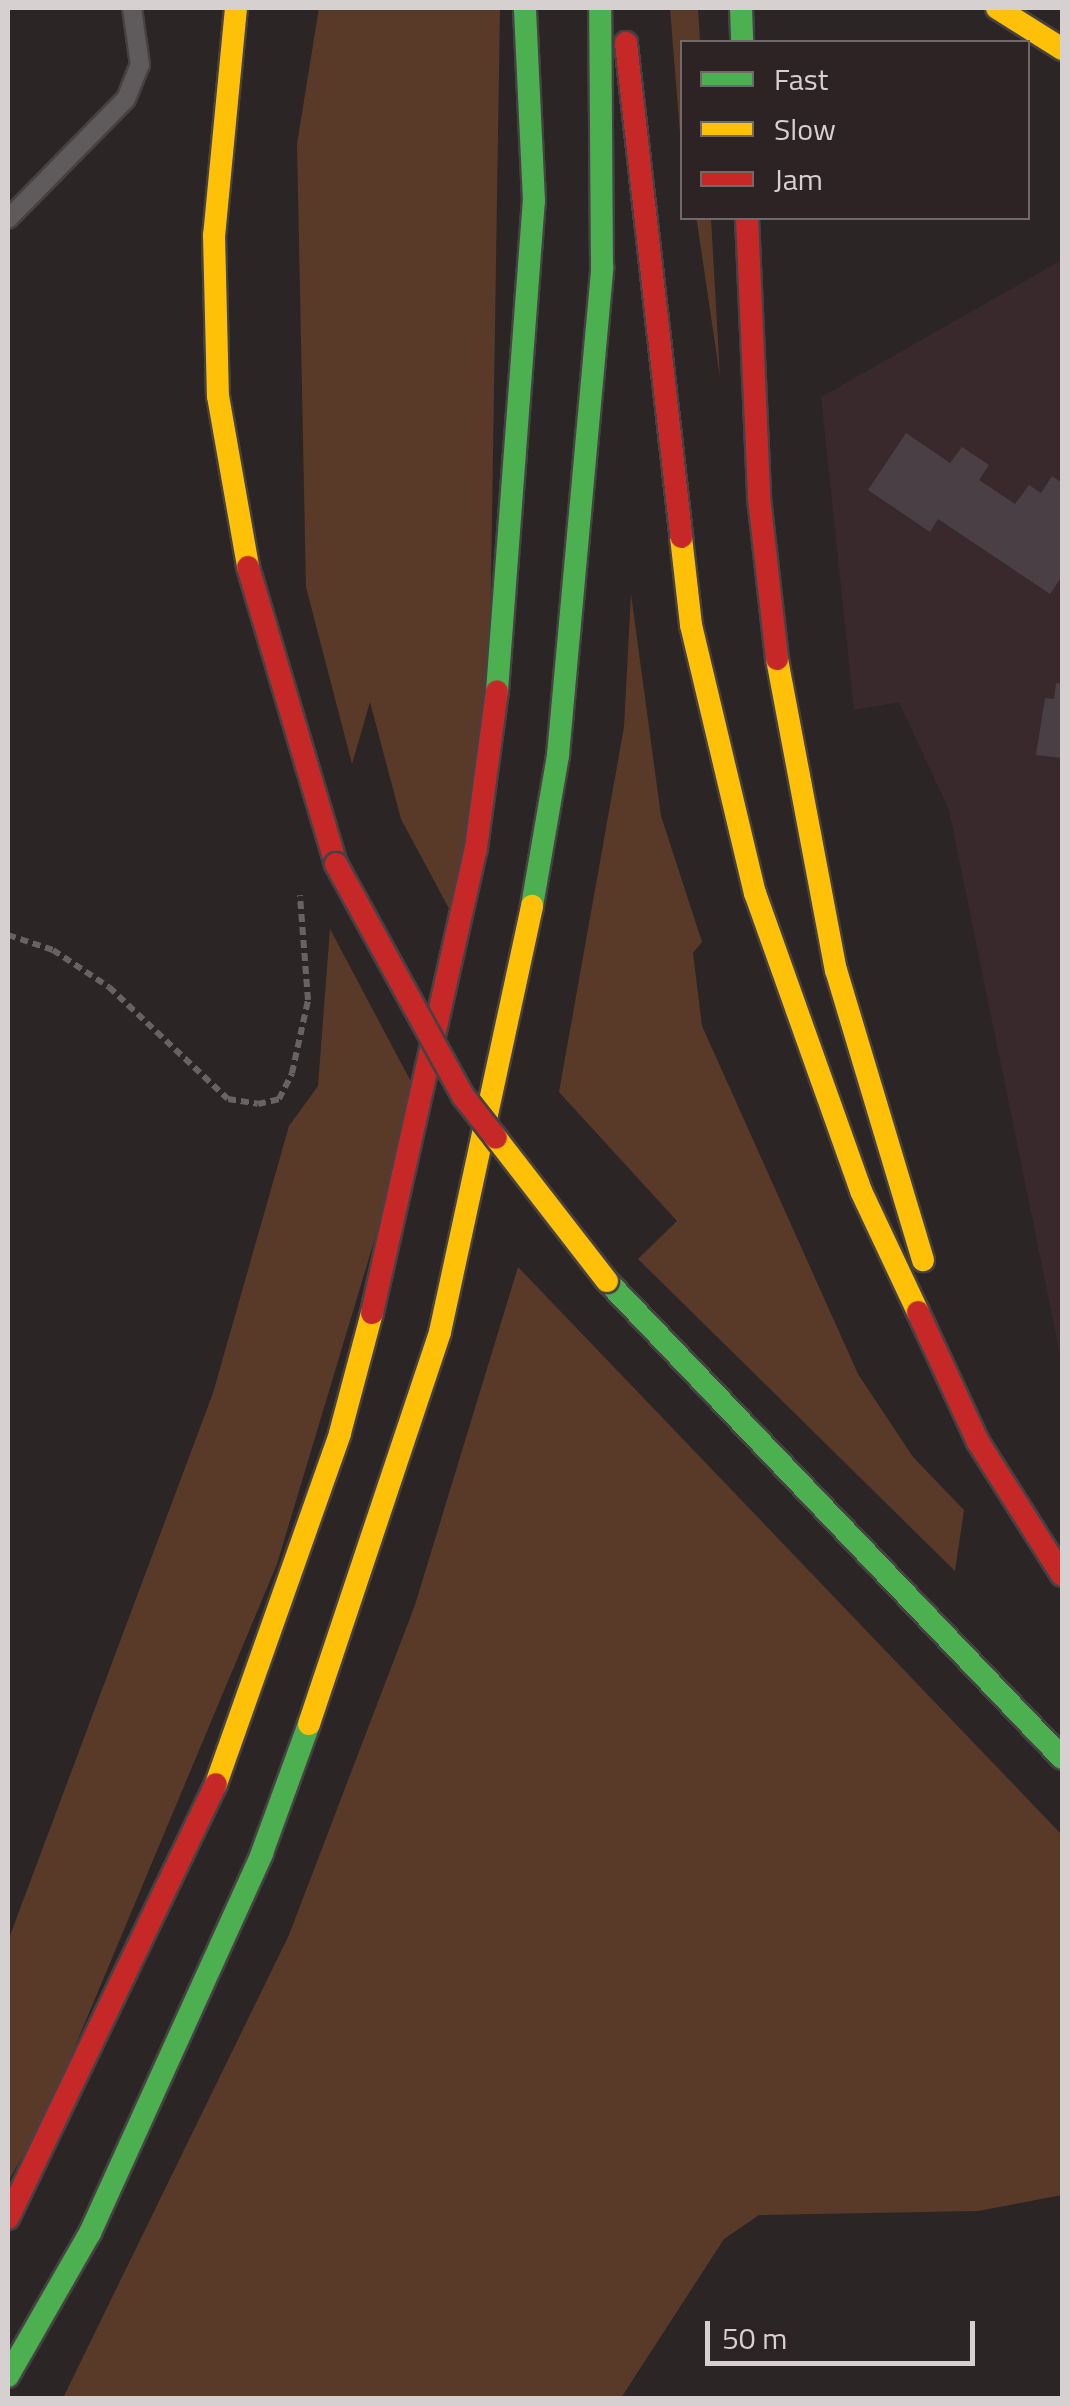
<!DOCTYPE html>
<html>
<head>
<meta charset="utf-8">
<style>
  body { margin:0 }
  #map { position:relative; width:1070px; height:2406px; overflow:hidden; background:#2b2526; font-family:"Titillium Web",sans-serif }
  div>[style] { position:absolute }
  .built>* { inset:0; background:#39292d }
  .green>* { inset:0; background:#593a29 }
  .building>* { inset:0; background:#493f44 }
  .path>* { height:6px; margin-top:-3px; transform-origin:0; background:repeating-linear-gradient(90deg,#676364 0 8px,transparent 0 13px) }
  .roads { filter:drop-shadow(2px 0 #464142) drop-shadow(-2px 0 #464142) drop-shadow(0 2px #464142) drop-shadow(0 -2px #464142) }
  .lane>* { height:18px; margin:-9px; padding:0 9px; transform-origin:9px; border-radius:9px; background:#5f5b5c }
  .fast>* { height:22px; margin:-11px; padding:0 11px; transform-origin:11px; border-radius:11px; background:#4caf50 }
  .slow>* { height:22px; margin:-11px; padding:0 11px; transform-origin:11px; border-radius:11px; background:#ffc107 }
  .jam>* { height:22px; margin:-11px; padding:0 11px; transform-origin:11px; border-radius:11px; background:#c62828 }
  .bridges { filter:drop-shadow(2px 0 #464142) drop-shadow(-2px 0 #464142) drop-shadow(0 2px #464142) drop-shadow(0 -2px #464142) }
  .slow-bridge>* { height:22px; margin:-11px; padding:0 11px; transform-origin:11px; border-radius:11px; background:#ffc107 }
  .jam-bridge>* { height:22px; margin:-11px; padding:0 11px; transform-origin:11px; border-radius:11px; background:#c62828 }
  span { translate:-50% -50%; white-space:nowrap; text-align:center; line-height:1.15; -webkit-text-stroke:10px #2d2325; paint-order:stroke }
  .frame { position:absolute; inset:0; border:10px solid #d6d0d1; pointer-events:none }
  .legend { position:absolute; left:680px; top:40px; width:350px; height:180px; box-sizing:border-box; background:#2d2325; border:2px solid #71686a; margin:0; padding:12px 18px; list-style:none; font-size:30px; color:#d6d0d1 }
  .legend li { display:flex; align-items:center; gap:20px; height:50px }
  .legend b { width:50px; border:2px solid #71686a }
  .scale { position:absolute; left:705px; top:2321px; width:270px; height:45px; box-sizing:border-box; border:5px solid #d6d0d1; border-top:0; padding-left:12px; font-size:30px; line-height:35px; white-space:nowrap; color:#d6d0d1; -webkit-text-stroke:8px #2d2325; paint-order:stroke }
</style>
</head>
<body>
<div id="map">
  <div class="built">
    <div style="clip-path:polygon(1062px 260px,1062px 1364px,949px 810px,899px 702px,854px 710px,821px 397px)"></div>
  </div>
  <div class="green">
    <div style="clip-path:polygon(319px 8px,500px 8px,489px 709px,453px 916px,401px 819px,370px 702px,352px 764px,306px 587px,297px 144px)"></div>
    <div style="clip-path:polygon(670px 8px,698px 8px,700px 42px,682px 42px,682px 159px)"></div>
    <div style="clip-path:polygon(696px 218px,711px 218px,720px 377px,697px 222px)"></div>
    <div style="clip-path:polygon(631px 594px,661px 816px,702px 942px,693px 953px,702px 1026px,858px 1374px,913px 1457px,964px 1510px,955px 1571px,638px 1259px,677px 1221px,559px 1092px,624px 727px)"></div>
    <div style="clip-path:polygon(330px 929px,418px 1095px,277px 1564px,48px 2111px,8px 2182px,8px 1941px,213px 1393px,289px 1126px,318px 1086px)"></div>
    <div style="clip-path:polygon(518px 1267px,1062px 1835px,1062px 2195px,978px 2211px,759px 2215px,724px 2239px,621px 2398px,63px 2398px,289px 1935px,415px 1605px)"></div>
  </div>
  <div class="building">
    <div style="clip-path:polygon(906px 433px,950px 463px,962px 447px,989px 465px,979px 480px,1015px 504px,1029px 485px,1041px 493px,1052px 476px,1062px 483px,1062px 576px,1050px 594px,938px 519px,930px 532px,868px 490px)"></div>
    <div style="clip-path:polygon(1056px 683px,1062px 684px,1062px 758px,1036px 755px,1045px 698px,1054px 699px)"></div>
  </div>
  <div class="path">
    <div style="left:8px;top:935px;width:47px;rotate:18.4deg"></div>
    <div style="left:53px;top:950px;width:67px;rotate:33.5deg"></div>
    <div style="left:109px;top:987px;width:163px;rotate:43.3deg"></div>
    <div style="left:228px;top:1099px;width:30px;rotate:9deg"></div>
    <div style="left:258px;top:1104px;width:22px;rotate:-13deg"></div>
    <div style="left:279px;top:1099px;width:29px;rotate:-63deg"></div>
    <div style="left:292px;top:1073px;width:75px;rotate:-77.6deg"></div>
    <div style="left:308px;top:1000px;width:105px;rotate:-94.4deg"></div>
  </div>
  <div class="roads">
    <div class="lane">
      <div style="left:8px;top:219px;width:168px;rotate:-45.5deg"></div>
      <div style="left:126px;top:99px;width:37px;rotate:-68deg"></div>
      <div style="left:140px;top:65px;width:58px;rotate:-98deg"></div>
    </div>
    <div class="fast">
      <div style="left:741px;top:8px;width:34px;rotate:88deg"></div>
      <div style="left:497px;top:691px;width:491px;rotate:-85.7deg"></div>
      <div style="left:534px;top:201px;width:193px;rotate:-92.7deg"></div>
      <div style="left:532px;top:906px;width:153px;rotate:-80.2deg"></div>
      <div style="left:558px;top:755px;width:489px;rotate:-84.8deg"></div>
      <div style="left:602px;top:268px;width:260px;rotate:-90.4deg"></div>
      <div style="left:607px;top:1281px;width:659px;rotate:46.35deg"></div>
      <div style="left:8px;top:2376px;width:165px;rotate:-60.2deg"></div>
      <div style="left:90px;top:2233px;width:417px;rotate:-65.6deg"></div>
      <div style="left:262px;top:1853px;width:137px;rotate:-70deg"></div>
    </div>
    <div class="slow">
      <div style="left:236px;top:8px;width:228px;rotate:95.5deg"></div>
      <div style="left:214px;top:235px;width:161px;rotate:88.6deg"></div>
      <div style="left:218px;top:396px;width:174px;rotate:80deg"></div>
      <div style="left:997px;top:8px;width:77px;rotate:32.2deg"></div>
      <div style="left:681px;top:537px;width:89px;rotate:83.5deg"></div>
      <div style="left:691px;top:625px;width:276px;rotate:76.6deg"></div>
      <div style="left:755px;top:893px;width:316px;rotate:70.4deg"></div>
      <div style="left:861px;top:1191px;width:134px;rotate:64.8deg"></div>
      <div style="left:777px;top:659px;width:317px;rotate:79.3deg"></div>
      <div style="left:836px;top:970px;width:303px;rotate:73.3deg"></div>
      <div style="left:309px;top:1724px;width:413px;rotate:-71.5deg"></div>
      <div style="left:440px;top:1332px;width:436px;rotate:-77.8deg"></div>
      <div style="left:216px;top:1784px;width:372px;rotate:-70.5deg"></div>
      <div style="left:340px;top:1433px;width:124px;rotate:-75.1deg"></div>
    </div>
    <div class="jam">
      <div style="left:626px;top:43px;width:497px;rotate:83.6deg"></div>
      <div style="left:747px;top:218px;width:280px;rotate:87.5deg"></div>
      <div style="left:759px;top:498px;width:162px;rotate:83.6deg"></div>
      <div style="left:248px;top:567px;width:310px;rotate:73.5deg"></div>
      <div style="left:918px;top:1312px;width:143px;rotate:65.2deg"></div>
      <div style="left:978px;top:1442px;width:157px;rotate:57.7deg"></div>
      <div style="left:372px;top:1313px;width:476px;rotate:-77.4deg"></div>
      <div style="left:476px;top:848px;width:158px;rotate:-82.4deg"></div>
      <div style="left:8px;top:2218px;width:481px;rotate:-64.4deg"></div>
    </div>
  </div>
  <div class="bridges">
    <div class="slow-bridge">
      <div style="left:496px;top:1138px;width:181px;rotate:52.2deg"></div>
    </div>
    <div class="jam-bridge">
      <div style="left:336px;top:864px;width:264px;rotate:61.3deg"></div>
      <div style="left:463px;top:1096px;width:53px;rotate:51.8deg"></div>
    </div>
  </div>
  <div class="frame"></div>
  <ul class="legend">
  <li><b style="height:12px;background:#4caf50"></b>Fast</li>
  <li><b style="height:12px;background:#ffc107"></b>Slow</li>
  <li><b style="height:12px;background:#c62828"></b>Jam</li>
  </ul>
  <div class="scale">50 m</div>
</div>
</body>
</html>
